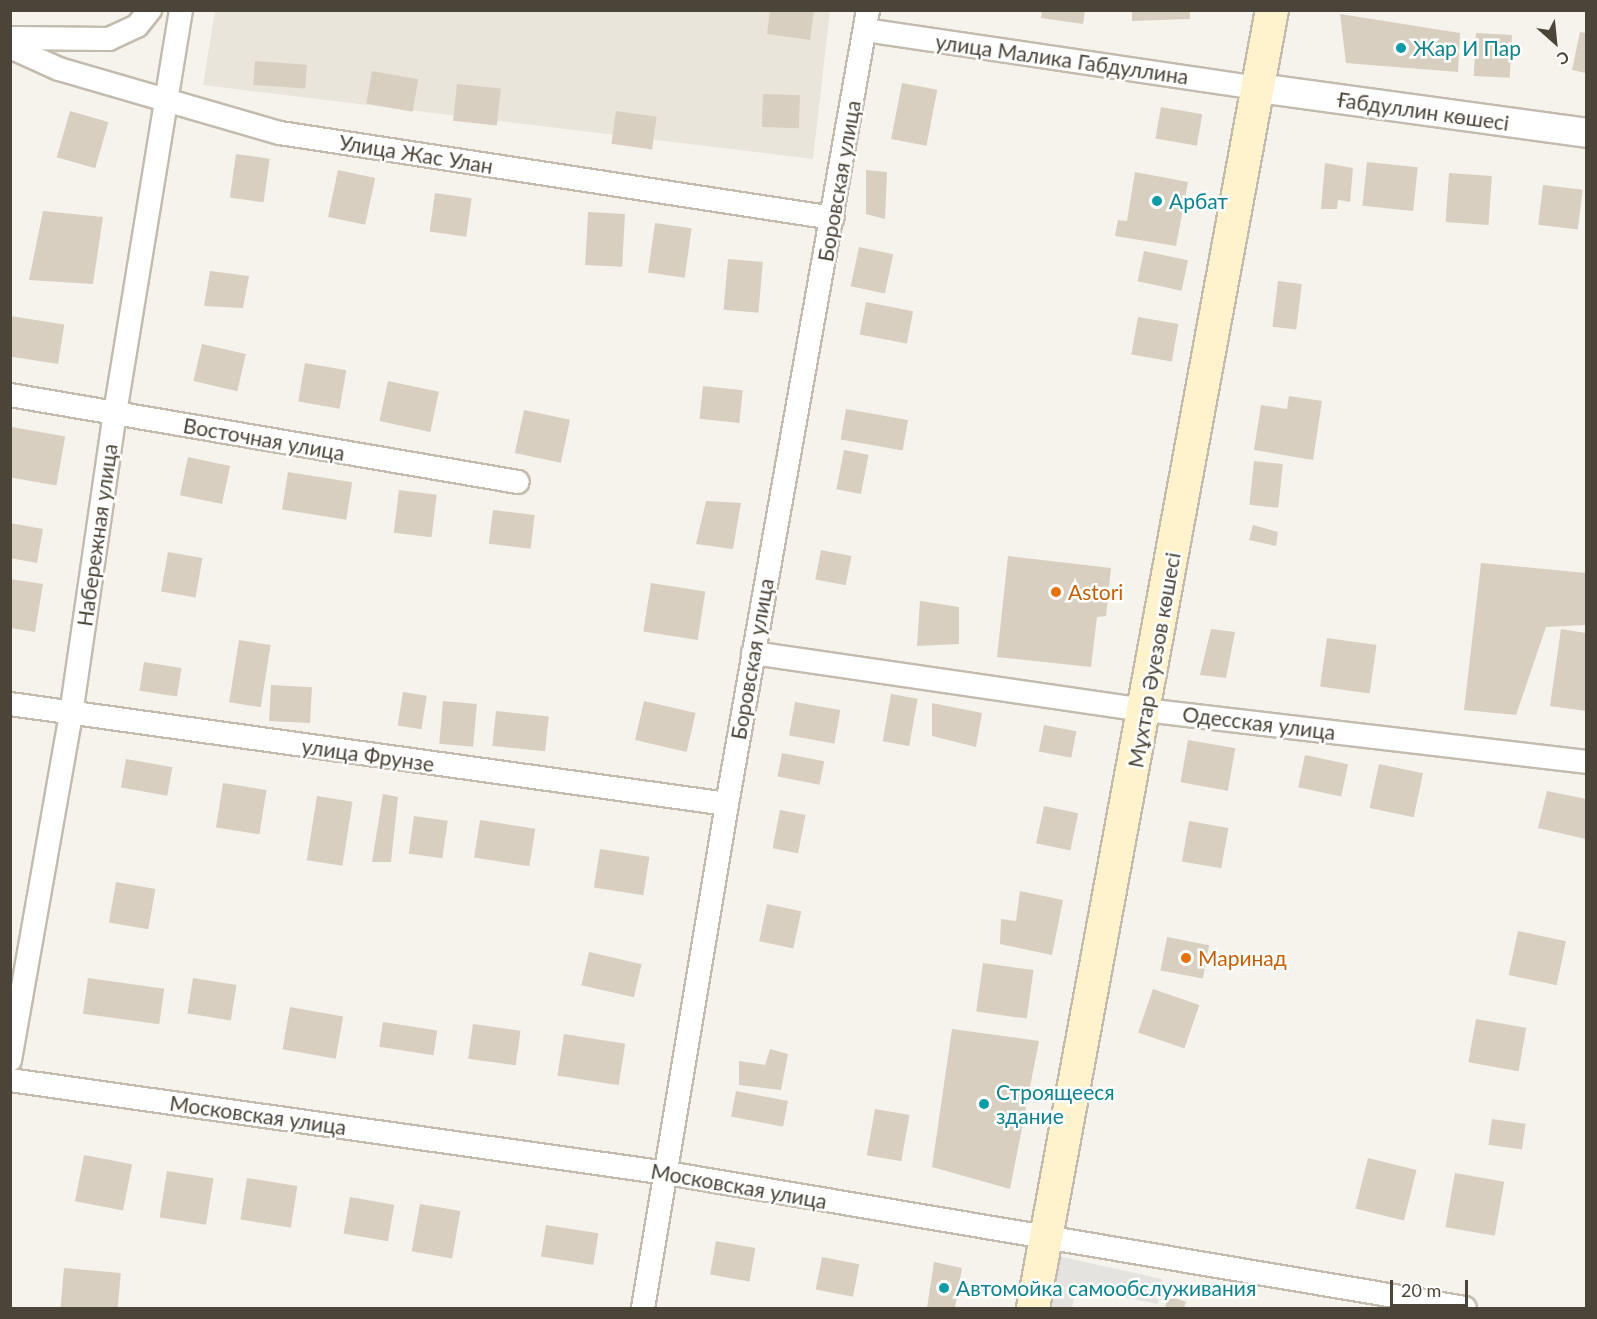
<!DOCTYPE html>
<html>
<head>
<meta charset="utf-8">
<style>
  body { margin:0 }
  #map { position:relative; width:1597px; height:1319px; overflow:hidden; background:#f6f3ec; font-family:Lato,sans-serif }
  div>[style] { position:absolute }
  .residential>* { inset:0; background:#eae5da }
  .parking>* { inset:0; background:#e5e3e0 }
  .building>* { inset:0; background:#d8cfc1; transform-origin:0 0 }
  .roads { filter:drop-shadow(2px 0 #c2bbae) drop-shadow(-2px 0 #c2bbae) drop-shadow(0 2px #c2bbae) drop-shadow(0 -2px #c2bbae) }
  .minor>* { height:22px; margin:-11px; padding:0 11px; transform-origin:11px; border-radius:11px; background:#fff }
  .tertiary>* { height:28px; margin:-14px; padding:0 14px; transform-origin:14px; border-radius:14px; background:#fff }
  .secondary>* { height:32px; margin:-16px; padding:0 16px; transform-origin:16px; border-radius:16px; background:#fff3cd }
  .dots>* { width:16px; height:16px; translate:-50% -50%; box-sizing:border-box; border:3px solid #fff; border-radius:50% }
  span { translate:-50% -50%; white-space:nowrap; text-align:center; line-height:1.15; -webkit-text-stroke:5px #fff; paint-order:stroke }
  .culture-label { font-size:21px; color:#0d838f }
  .left { translate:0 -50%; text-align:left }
  .street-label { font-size:21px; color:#4b4439 }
  .food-label { font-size:21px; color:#c56008 }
  .frame { position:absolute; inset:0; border:12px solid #4b4439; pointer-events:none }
  .north { position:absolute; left:1525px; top:12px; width:60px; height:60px; -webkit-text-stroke:4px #fff; paint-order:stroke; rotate:153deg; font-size:16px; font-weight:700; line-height:24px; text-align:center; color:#4b4439 }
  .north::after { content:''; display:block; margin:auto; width:21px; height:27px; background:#4b4439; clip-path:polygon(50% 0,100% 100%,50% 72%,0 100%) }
  .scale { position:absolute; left:1390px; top:1280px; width:78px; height:27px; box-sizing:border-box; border:3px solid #4b4439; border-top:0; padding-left:8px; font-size:18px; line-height:21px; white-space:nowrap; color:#4b4439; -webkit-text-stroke:4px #fff; paint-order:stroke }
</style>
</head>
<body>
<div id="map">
  <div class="residential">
    <div style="clip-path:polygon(215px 11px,830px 11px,813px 159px,203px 85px)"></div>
  </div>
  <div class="parking">
    <div style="clip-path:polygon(1058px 1256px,1162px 1279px,1158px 1304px,1076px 1288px,1072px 1308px,1049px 1308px)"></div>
  </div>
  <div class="building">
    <div style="clip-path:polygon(770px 10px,814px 10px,810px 40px,767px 34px)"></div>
    <div style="clip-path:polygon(1042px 10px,1085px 10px,1083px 24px,1041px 18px)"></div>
    <div style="clip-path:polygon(1132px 10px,1190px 10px,1190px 19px,1132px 21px)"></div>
    <div style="clip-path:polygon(1340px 14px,1460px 33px,1458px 72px,1346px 63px)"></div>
    <div style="clip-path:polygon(1580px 32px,1586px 33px,1586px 73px,1572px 70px)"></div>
    <div style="left:1476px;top:33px;width:36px;height:43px;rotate:3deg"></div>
    <div style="left:255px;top:61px;width:52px;height:24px;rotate:4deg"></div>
    <div style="left:372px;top:71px;width:47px;height:33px;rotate:10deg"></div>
    <div style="left:902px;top:83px;width:36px;height:57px;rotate:11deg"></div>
    <div style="left:457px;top:84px;width:44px;height:37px;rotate:6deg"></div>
    <div style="left:763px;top:94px;width:37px;height:33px;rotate:2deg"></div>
    <div style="left:1161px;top:107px;width:42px;height:32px;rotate:10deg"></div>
    <div style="left:70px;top:111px;width:40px;height:48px;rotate:16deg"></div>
    <div style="left:616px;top:111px;width:41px;height:33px;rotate:8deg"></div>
    <div style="left:236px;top:154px;width:34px;height:44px;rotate:8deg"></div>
    <div style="left:1367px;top:162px;width:51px;height:44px;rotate:6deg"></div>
    <div style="clip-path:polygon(1325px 163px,1353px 168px,1350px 202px,1338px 200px,1337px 209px,1321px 209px)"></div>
    <div style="left:338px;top:170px;width:38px;height:48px;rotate:12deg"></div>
    <div style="clip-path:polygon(866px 170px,887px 172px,885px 219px,866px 214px)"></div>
    <div style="clip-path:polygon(1135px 172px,1188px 182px,1176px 246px,1115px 236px,1118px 220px,1127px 221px)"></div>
    <div style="left:1449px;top:173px;width:43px;height:49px;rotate:4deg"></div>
    <div style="left:1543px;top:185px;width:40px;height:40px;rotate:7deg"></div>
    <div style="left:435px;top:193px;width:37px;height:39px;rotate:8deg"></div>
    <div style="clip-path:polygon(43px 211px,103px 217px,93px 284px,29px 280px)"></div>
    <div style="left:588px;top:212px;width:37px;height:53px;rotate:3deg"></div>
    <div style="left:655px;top:223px;width:37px;height:50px;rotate:8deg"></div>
    <div style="left:859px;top:247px;width:35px;height:40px;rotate:12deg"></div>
    <div style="left:1144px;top:251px;width:45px;height:31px;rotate:12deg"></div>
    <div style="left:728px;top:259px;width:35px;height:51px;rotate:5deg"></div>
    <div style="clip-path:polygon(210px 271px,249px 276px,243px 308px,204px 306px)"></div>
    <div style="left:1278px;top:281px;width:24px;height:46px;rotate:7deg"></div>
    <div style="left:866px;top:302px;width:48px;height:33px;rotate:11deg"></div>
    <div style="left:10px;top:316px;width:55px;height:40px;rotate:9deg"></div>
    <div style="left:1138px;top:317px;width:41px;height:38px;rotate:10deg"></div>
    <div style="left:202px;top:344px;width:45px;height:38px;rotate:13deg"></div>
    <div style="left:305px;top:363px;width:42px;height:39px;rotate:10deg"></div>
    <div style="left:388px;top:381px;width:52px;height:41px;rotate:12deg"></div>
    <div style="left:703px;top:386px;width:40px;height:33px;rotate:6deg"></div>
    <div style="clip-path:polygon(1289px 396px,1322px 401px,1313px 460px,1254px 450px,1261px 405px,1287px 409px)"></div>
    <div style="left:846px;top:409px;width:63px;height:31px;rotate:10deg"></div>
    <div style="left:524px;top:410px;width:47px;height:44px;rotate:12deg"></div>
    <div style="left:12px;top:427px;width:54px;height:50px;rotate:10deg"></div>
    <div style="left:844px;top:450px;width:25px;height:40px;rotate:11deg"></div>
    <div style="left:188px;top:457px;width:43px;height:39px;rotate:12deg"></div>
    <div style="left:1254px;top:461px;width:29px;height:44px;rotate:6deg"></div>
    <div style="left:288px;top:472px;width:65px;height:38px;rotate:9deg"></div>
    <div style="left:399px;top:490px;width:38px;height:43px;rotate:7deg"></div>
    <div style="clip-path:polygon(706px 501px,741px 503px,733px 549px,696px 544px)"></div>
    <div style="left:493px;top:510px;width:42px;height:34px;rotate:7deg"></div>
    <div style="clip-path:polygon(10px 523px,43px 529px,37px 563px,10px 558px)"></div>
    <div style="clip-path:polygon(1253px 525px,1278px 532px,1276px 546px,1249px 540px)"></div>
    <div style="left:821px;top:550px;width:31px;height:30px;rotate:11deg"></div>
    <div style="left:168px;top:552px;width:35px;height:40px;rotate:10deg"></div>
    <div style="clip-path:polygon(1008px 556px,1111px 568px,1106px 616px,1097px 617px,1091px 667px,997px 657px)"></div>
    <div style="clip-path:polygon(1481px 563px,1586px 573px,1586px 625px,1546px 627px,1516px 715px,1464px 710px)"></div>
    <div style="clip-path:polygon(10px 579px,43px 584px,35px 632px,10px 628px)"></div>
    <div style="left:651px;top:583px;width:55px;height:49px;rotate:9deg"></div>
    <div style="clip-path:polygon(920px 601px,959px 607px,959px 644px,917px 646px)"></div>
    <div style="clip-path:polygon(1211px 629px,1235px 632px,1226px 678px,1200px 675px)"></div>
    <div style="clip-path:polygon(1561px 629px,1586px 633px,1586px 711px,1550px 706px)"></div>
    <div style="left:1327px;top:638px;width:50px;height:49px;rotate:8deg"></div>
    <div style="left:239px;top:640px;width:32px;height:63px;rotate:9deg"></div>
    <div style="left:144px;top:662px;width:38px;height:29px;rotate:9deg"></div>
    <div style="left:271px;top:685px;width:41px;height:36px;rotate:3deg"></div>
    <div style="left:403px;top:692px;width:24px;height:34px;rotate:9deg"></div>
    <div style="left:891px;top:694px;width:27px;height:48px;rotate:10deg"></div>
    <div style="left:443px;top:701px;width:34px;height:43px;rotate:5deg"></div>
    <div style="left:644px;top:701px;width:53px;height:40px;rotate:13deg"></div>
    <div style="left:795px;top:702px;width:46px;height:34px;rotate:10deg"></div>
    <div style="clip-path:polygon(932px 703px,982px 713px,976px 747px,932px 736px)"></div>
    <div style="left:496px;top:711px;width:53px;height:35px;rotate:6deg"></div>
    <div style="left:1044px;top:725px;width:33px;height:27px;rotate:11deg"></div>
    <div style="left:1188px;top:740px;width:48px;height:43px;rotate:10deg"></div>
    <div style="left:782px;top:753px;width:43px;height:24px;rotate:11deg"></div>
    <div style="left:1305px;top:755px;width:44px;height:33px;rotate:12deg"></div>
    <div style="left:126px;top:759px;width:47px;height:29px;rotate:10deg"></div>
    <div style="left:1379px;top:764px;width:45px;height:45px;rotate:12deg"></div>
    <div style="left:223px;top:783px;width:44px;height:45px;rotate:9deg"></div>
    <div style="clip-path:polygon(1547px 791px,1586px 799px,1586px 839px,1538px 828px)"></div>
    <div style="clip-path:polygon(383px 794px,398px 797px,391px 862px,372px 862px)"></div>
    <div style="left:317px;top:796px;width:36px;height:65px;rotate:9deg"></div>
    <div style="left:1044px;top:806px;width:35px;height:38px;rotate:12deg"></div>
    <div style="left:780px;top:810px;width:26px;height:39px;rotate:11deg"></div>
    <div style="left:414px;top:816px;width:34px;height:38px;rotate:8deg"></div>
    <div style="left:480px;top:820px;width:56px;height:38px;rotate:9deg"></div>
    <div style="left:1189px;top:821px;width:40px;height:41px;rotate:10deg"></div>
    <div style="left:600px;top:849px;width:50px;height:39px;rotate:9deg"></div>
    <div style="left:116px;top:882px;width:40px;height:41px;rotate:10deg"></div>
    <div style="clip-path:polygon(1020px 891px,1063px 900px,1052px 955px,1000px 944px,1001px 919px,1016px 921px)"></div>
    <div style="left:767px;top:904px;width:35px;height:38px;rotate:12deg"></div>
    <div style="left:1518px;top:931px;width:49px;height:45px;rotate:12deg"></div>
    <div style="left:1167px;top:937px;width:43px;height:34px;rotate:11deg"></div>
    <div style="left:589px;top:952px;width:54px;height:34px;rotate:13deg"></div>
    <div style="left:983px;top:963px;width:51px;height:49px;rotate:8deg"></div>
    <div style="left:88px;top:978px;width:77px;height:36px;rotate:8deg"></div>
    <div style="left:193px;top:978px;width:44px;height:36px;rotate:9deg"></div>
    <div style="left:1153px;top:989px;width:49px;height:46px;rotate:19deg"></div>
    <div style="left:290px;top:1007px;width:54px;height:43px;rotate:10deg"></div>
    <div style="left:1476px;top:1019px;width:51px;height:44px;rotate:10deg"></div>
    <div style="left:383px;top:1022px;width:55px;height:25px;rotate:9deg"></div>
    <div style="left:473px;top:1024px;width:48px;height:35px;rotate:8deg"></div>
    <div style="clip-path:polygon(952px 1029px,1039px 1041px,1010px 1189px,932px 1167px)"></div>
    <div style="left:564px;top:1034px;width:62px;height:42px;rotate:9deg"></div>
    <div style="clip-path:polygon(770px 1049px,788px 1054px,781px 1090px,739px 1085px,739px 1061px,765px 1065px)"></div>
    <div style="left:736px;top:1091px;width:53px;height:26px;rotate:11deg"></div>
    <div style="left:875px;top:1109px;width:35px;height:47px;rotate:10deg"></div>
    <div style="left:1492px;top:1119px;width:34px;height:26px;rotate:8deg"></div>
    <div style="left:84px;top:1155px;width:49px;height:47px;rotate:11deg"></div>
    <div style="left:1368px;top:1158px;width:50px;height:52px;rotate:14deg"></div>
    <div style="left:167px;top:1171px;width:47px;height:47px;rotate:9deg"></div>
    <div style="left:1455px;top:1173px;width:50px;height:55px;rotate:10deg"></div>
    <div style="left:247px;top:1178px;width:51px;height:42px;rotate:9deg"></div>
    <div style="left:350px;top:1197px;width:45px;height:37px;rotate:10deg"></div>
    <div style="left:420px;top:1204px;width:41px;height:48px;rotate:10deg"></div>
    <div style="left:546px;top:1225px;width:53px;height:32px;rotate:9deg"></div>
    <div style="left:716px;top:1241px;width:40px;height:34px;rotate:10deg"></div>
    <div style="left:822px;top:1257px;width:38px;height:33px;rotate:11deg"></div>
    <div style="clip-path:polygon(934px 1262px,962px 1268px,955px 1308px,927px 1308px)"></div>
    <div style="left:64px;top:1268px;width:57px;height:40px;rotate:5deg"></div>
    <div style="clip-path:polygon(1168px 1295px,1186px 1302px,1184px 1308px,1165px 1308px)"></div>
  </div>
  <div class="roads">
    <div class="minor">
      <div style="left:865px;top:30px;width:398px;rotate:8.4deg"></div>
      <div style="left:10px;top:38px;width:99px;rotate:0.6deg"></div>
      <div style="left:109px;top:39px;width:31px;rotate:-25deg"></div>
      <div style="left:137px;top:26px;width:21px;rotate:-51deg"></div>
      <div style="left:10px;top:47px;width:54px;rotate:24.2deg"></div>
      <div style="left:59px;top:69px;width:230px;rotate:16.2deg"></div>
      <div style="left:280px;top:133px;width:559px;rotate:8.74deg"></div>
      <div style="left:10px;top:395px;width:515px;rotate:9.72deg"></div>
      <div style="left:753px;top:653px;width:396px;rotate:8.3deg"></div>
      <div style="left:1145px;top:710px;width:444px;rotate:6.7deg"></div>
      <div style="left:10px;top:704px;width:724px;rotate:7.94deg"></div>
      <div style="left:10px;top:1060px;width:351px;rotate:-80deg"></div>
      <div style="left:71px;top:714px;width:304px;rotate:-81.7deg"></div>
      <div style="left:115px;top:413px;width:408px;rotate:-80.7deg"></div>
      <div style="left:10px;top:1080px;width:664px;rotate:8.06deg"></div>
      <div style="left:667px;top:1173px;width:809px;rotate:9.6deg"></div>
      <div style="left:643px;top:1308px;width:511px;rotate:-80.54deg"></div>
      <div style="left:727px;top:804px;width:806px;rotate:-79.93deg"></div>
    </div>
    <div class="tertiary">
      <div style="left:1259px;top:88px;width:330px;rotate:7.8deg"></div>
    </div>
    <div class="secondary">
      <div style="left:1033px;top:1308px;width:1320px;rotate:-79.57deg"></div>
    </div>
  </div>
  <div class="dots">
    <div style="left:1401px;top:48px;background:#0f9aa8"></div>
    <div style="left:1157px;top:201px;background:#0f9aa8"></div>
    <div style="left:1056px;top:592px;background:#e8710a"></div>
    <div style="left:1186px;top:958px;background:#e8710a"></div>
    <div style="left:984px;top:1104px;background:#0f9aa8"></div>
    <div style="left:944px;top:1288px;background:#0f9aa8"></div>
  </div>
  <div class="culture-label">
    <span class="left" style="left:1413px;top:48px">Жар И Пар</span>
    <span class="left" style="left:1169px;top:201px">Арбат</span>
    <span class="left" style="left:996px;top:1104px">Строящееся<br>здание</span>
    <span class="left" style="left:956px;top:1288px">Автомойка самообслуживания</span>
  </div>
  <div class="street-label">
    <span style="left:1062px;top:59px;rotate:8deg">улица Малика Габдуллина</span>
    <span style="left:1423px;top:111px;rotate:8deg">Ғабдуллин көшесі</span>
    <span style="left:416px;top:154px;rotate:9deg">Улица Жас Улан</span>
    <span style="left:839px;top:181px;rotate:-80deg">Боровская улица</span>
    <span style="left:264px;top:439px;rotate:10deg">Восточная улица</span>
    <span style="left:97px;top:535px;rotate:-82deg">Набережная улица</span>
    <span style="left:752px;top:659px;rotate:-80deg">Боровская улица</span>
    <span style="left:1154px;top:660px;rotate:-80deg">Мұхтар Әуезов көшесі</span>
    <span style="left:1259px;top:723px;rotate:7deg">Одесская улица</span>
    <span style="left:368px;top:755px;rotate:8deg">улица Фрунзе</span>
    <span style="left:258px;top:1115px;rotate:8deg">Московская улица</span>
    <span style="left:739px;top:1186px;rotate:10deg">Московская улица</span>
  </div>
  <div class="food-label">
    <span class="left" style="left:1068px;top:592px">Astori</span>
    <span class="left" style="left:1198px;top:958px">Маринад</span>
  </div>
  <div class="frame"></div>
  <div class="north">С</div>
  <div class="scale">20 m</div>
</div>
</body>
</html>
